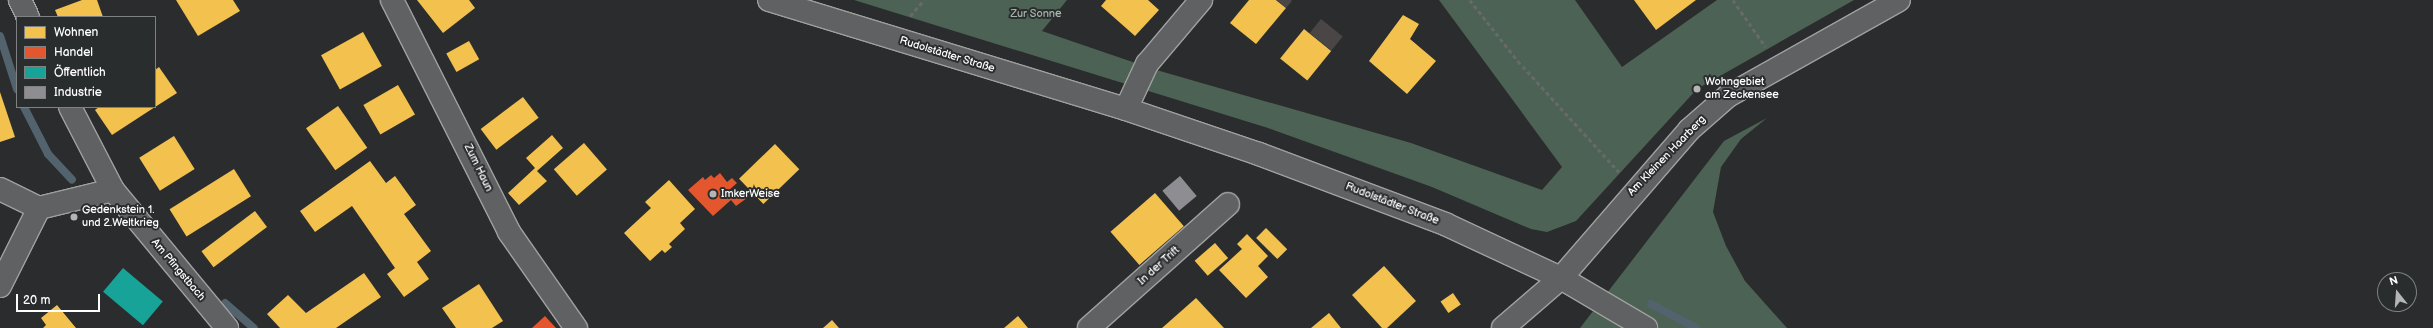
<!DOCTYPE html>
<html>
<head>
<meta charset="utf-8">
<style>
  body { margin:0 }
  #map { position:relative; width:2433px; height:328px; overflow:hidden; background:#2b2c2d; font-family:"Balsamiq Sans",sans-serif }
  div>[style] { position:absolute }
  .green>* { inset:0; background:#4b6254 }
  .homes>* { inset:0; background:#f2c14e; transform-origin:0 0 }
  .shops>* { inset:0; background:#e4572e }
  .public>* { inset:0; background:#17a398; transform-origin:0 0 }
  .industry>* { inset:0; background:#8d8d92; transform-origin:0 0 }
  .stream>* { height:8px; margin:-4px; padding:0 4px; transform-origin:4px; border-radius:4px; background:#53636e }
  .building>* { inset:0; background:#4a4646; transform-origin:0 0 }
  .path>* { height:2.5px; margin-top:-1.25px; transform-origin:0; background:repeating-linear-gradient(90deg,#686969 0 4px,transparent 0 7px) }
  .roads { filter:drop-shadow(1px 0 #a0a0a0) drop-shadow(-1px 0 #a0a0a0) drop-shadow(0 1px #a0a0a0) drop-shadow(0 -1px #a0a0a0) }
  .minor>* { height:22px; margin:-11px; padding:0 11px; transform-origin:11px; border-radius:11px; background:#606162 }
  .tertiary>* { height:22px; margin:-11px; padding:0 11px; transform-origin:11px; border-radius:11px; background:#606162 }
  .dots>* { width:11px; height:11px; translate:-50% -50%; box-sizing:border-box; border:2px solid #2a2d2e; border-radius:50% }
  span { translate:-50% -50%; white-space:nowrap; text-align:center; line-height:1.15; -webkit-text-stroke:4px #2a2d2e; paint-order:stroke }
  .park-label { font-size:11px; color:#a8b5ac }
  .street-label { font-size:11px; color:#fff }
  .poi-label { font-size:11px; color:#fff }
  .left { translate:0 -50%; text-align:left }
  .legend { position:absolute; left:16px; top:16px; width:140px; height:92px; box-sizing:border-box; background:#2a2d2e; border:1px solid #7f8182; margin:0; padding:5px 7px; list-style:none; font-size:12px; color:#fff }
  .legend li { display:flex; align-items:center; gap:8px; height:20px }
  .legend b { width:20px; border:1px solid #7f8182 }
  .north { position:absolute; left:2377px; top:272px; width:40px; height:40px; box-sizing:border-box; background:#2a2d2e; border:1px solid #7f8182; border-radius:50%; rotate:343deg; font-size:11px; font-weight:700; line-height:16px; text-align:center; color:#fff }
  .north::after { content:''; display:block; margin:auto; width:14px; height:18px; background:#b5b5b6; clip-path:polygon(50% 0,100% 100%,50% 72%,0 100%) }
  .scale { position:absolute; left:16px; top:294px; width:84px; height:18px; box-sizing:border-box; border:2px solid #fff; border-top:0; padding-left:5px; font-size:12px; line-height:14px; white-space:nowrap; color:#fff; -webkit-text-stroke:3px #2a2d2e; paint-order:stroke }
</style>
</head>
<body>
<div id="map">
  <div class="green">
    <div style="clip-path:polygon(854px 0,1067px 0,1042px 31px,1153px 69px,1411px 143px,1542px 190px,1562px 167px,1439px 0,1575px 0,1622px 67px,1717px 0,1854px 0,1697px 89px,1576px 221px,1547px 232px,1531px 229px,1432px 187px,1268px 128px)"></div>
    <div style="clip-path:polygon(1767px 118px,1741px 139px,1721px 167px,1713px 212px,1726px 246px,1745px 281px,1787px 328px,1580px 328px,1724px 141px)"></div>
  </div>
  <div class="homes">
    <div style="clip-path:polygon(82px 0,97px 0,103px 17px,58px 17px,55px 10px)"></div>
    <div style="clip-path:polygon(176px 0,233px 0,240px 11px,198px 36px)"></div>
    <div style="clip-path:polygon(417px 0,469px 0,475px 8px,443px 33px)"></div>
    <div style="clip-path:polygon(1106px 0,1148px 0,1159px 10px,1135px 36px,1101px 6px)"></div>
    <div style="clip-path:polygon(1249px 0,1276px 0,1286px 8px,1256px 44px,1230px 23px)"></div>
    <div style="clip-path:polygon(1634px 0,1696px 0,1656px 30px)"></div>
    <div style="clip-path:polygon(1403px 15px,1419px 24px,1410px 39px,1436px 61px,1407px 94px,1369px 61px)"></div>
    <div style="left:1304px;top:29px;width:35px;height:38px;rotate:39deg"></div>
    <div style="left:363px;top:32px;width:39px;height:48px;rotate:61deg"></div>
    <div style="left:469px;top:41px;width:21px;height:26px;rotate:61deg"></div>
    <div style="clip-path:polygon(159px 67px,177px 93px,155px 107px,155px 70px)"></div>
    <div style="left:398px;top:85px;width:34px;height:40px;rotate:60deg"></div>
    <div style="clip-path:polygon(0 92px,15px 137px,0 142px)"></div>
    <div style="left:523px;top:97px;width:26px;height:53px;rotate:53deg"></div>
    <div style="left:338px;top:106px;width:51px;height:39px;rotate:55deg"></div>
    <div style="clip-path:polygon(99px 107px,155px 107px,112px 135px,95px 110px)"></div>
    <div style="clip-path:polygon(552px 135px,563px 148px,537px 171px,547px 181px,519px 205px,508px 193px,535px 168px,526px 158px)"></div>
    <div style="left:174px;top:136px;width:39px;height:41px;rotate:58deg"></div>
    <div style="left:584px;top:143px;width:35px;height:40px;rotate:49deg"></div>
    <div style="left:775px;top:144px;width:35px;height:50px;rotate:46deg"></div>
    <div style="clip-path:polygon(370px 161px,386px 183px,395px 176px,416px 205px,404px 214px,431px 251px,417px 262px,429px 279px,404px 297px,387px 274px,395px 268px,352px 206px,315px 232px,300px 211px)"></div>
    <div style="left:234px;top:169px;width:32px;height:76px;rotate:58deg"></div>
    <div style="clip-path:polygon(669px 180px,695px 209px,680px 223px,685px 229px,669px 244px,672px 247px,665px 253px,662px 250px,650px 261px,624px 233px,651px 208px,645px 202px)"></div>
    <div style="left:1155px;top:193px;width:44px;height:59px;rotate:49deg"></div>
    <div style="left:255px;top:211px;width:20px;height:67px;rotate:53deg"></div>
    <div style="left:1266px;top:228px;width:30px;height:14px;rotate:45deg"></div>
    <div style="clip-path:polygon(1247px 234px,1268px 256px,1258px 266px,1268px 277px,1246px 298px,1219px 270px,1242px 249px,1237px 244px)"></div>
    <div style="left:1215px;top:243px;width:20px;height:27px;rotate:49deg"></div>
    <div style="clip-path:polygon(1384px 266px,1416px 301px,1387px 328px,1382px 328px,1352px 295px)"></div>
    <div style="clip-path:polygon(364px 273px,381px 297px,336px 328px,280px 328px,267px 314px,288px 295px,306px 313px)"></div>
    <div style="clip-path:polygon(479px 284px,503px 321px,492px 328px,456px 328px,442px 308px)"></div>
    <div style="left:1453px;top:293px;width:14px;height:15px;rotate:56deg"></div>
    <div style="clip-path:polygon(1196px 298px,1224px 328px,1162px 328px)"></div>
    <div style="clip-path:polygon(57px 305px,76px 328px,43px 328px,46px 325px,41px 318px)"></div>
    <div style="clip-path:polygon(1329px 313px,1341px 328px,1311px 328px)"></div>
    <div style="clip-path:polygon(1018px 316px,1028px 328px,1004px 328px)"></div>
    <div style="clip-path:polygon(832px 320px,839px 328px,823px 328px)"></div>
  </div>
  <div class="shops">
    <div style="clip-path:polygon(720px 173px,727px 182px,732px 178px,737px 183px,728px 191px,733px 197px,741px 191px,747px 198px,736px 206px,731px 200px,713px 216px,688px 190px,703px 177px,705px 180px,711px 175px,714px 178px)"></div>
    <div style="clip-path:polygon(545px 316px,556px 328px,532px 328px)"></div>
  </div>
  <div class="public">
    <div style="left:123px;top:268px;width:52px;height:31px;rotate:40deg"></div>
  </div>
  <div class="industry">
    <div style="left:1180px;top:176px;width:26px;height:23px;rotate:50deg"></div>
  </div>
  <div class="stream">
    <div style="left:0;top:36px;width:56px;rotate:72.2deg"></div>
    <div style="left:24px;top:107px;width:53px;rotate:62.9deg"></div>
    <div style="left:48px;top:154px;width:35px;rotate:47deg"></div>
    <div style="left:225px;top:303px;width:38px;rotate:41deg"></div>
    <div style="left:1651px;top:304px;width:51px;rotate:28.1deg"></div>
  </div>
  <div class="building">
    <div style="clip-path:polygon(1276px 0,1291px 0,1292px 1px,1286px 8px)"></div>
    <div style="left:1321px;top:19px;width:28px;height:18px;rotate:39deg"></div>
  </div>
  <div class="path">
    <div style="left:1470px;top:0;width:78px;rotate:51.8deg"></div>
    <div style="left:1518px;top:61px;width:150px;rotate:47.7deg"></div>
    <div style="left:1733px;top:0;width:57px;rotate:54.9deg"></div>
    <div style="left:910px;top:16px;width:21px;rotate:-49deg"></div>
  </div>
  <div class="roads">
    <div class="minor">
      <div style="left:20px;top:0;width:19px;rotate:65deg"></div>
      <div style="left:392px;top:0;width:260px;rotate:63.2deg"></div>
      <div style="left:509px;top:232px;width:117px;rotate:55.1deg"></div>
      <div style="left:70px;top:107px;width:93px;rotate:62.6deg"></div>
      <div style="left:113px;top:190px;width:179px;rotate:50.4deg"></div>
      <div style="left:1126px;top:109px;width:50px;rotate:-65deg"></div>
      <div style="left:1147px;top:64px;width:84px;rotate:-49.8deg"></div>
      <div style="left:0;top:189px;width:43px;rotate:26deg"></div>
      <div style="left:39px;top:208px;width:76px;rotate:-13.7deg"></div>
      <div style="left:0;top:286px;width:87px;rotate:-63.4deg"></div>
      <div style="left:1089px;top:328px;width:186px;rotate:-41.7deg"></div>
      <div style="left:1503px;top:328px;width:77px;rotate:-40.8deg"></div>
    </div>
    <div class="tertiary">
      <div style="left:769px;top:0;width:373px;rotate:17deg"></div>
      <div style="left:1126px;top:109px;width:140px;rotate:18.7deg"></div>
      <div style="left:1259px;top:154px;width:199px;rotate:20.6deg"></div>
      <div style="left:1445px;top:224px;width:128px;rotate:25deg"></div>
      <div style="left:1561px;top:278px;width:99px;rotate:30.5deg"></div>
      <div style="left:1561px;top:278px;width:196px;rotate:-49.1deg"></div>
      <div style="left:1689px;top:130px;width:52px;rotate:-41.1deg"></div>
      <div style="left:1728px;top:96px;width:196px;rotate:-29.3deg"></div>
    </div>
  </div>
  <div class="dots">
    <div style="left:1697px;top:89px;background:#b5b5b6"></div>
    <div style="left:713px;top:194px;background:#b5b5b6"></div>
    <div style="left:74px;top:217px;background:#b5b5b6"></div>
  </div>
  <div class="park-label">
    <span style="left:1036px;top:14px">Zur Sonne</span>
  </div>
  <div class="street-label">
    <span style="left:947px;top:55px;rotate:17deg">Rudolstädter Straße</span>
    <span style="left:1667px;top:156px;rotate:-46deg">Am Kleinen Haarberg</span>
    <span style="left:478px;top:168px;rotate:64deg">Zum Haun</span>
    <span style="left:1392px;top:204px;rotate:21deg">Rudolstädter Straße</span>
    <span style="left:1159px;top:266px;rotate:-42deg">In der Trift</span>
    <span style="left:178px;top:270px;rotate:50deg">Am Pfingstbach</span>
  </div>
  <div class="poi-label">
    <span class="left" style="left:1705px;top:89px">Wohngebiet<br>am Zeckensee</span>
    <span class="left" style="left:721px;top:194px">ImkerWeise</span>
    <span class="left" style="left:82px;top:217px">Gedenkstein 1.<br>und 2.Weltkrieg</span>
  </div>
  <ul class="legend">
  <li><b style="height:11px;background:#f2c14e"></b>Wohnen</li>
  <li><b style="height:11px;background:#e4572e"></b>Handel</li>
  <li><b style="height:11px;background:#17a398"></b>Öffentlich</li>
  <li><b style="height:11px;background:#8d8d92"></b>Industrie</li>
  </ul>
  <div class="north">N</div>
  <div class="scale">20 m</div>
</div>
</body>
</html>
